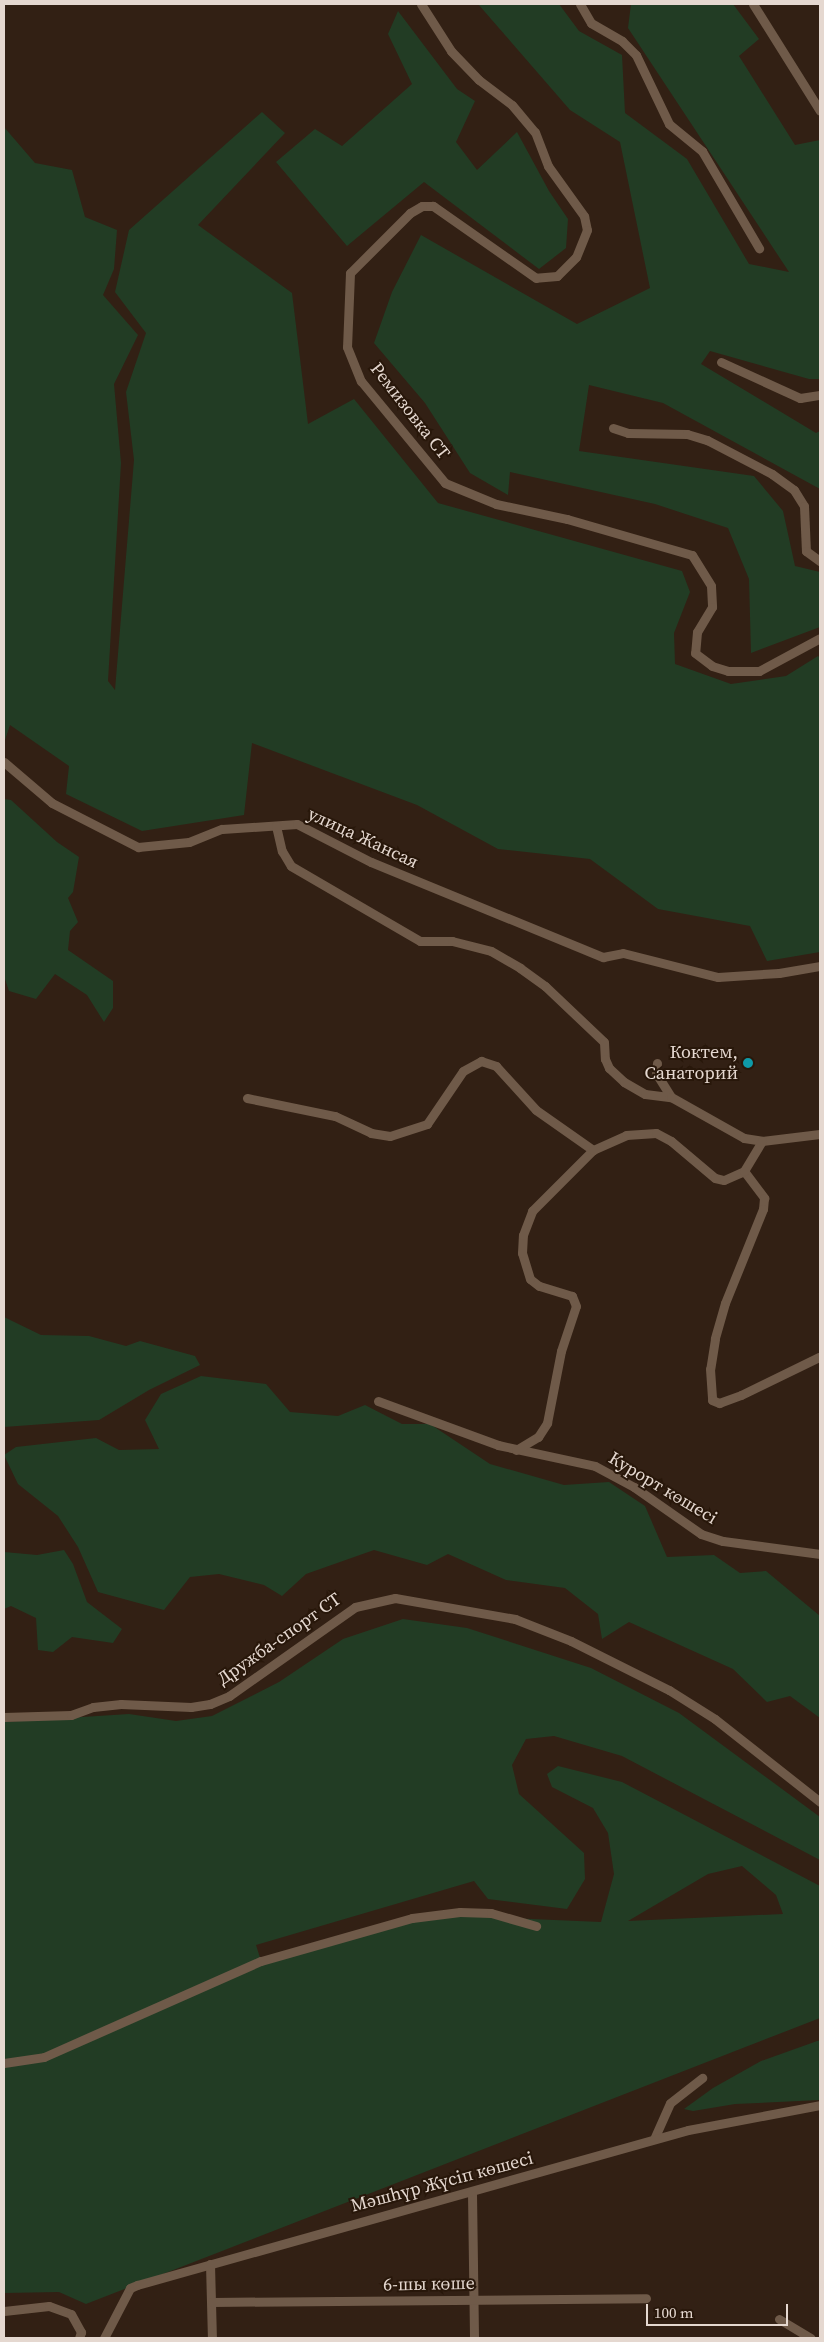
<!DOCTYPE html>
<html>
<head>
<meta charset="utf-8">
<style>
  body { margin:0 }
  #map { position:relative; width:824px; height:2342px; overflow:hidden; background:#322014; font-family:"Source Serif 4",serif }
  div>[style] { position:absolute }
  .green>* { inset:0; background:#223c24 }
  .street>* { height:9px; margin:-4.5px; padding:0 4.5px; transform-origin:4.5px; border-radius:4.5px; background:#6f5a49 }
  .dots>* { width:14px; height:14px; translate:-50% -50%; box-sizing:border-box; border:2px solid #28170a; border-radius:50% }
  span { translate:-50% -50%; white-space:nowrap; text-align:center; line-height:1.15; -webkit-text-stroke:4px #28170a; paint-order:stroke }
  .street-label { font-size:18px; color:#e5d8d0 }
  .poi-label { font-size:18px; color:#e5d8d0 }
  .right { translate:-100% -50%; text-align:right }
  .frame { position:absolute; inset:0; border:5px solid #e5d8d0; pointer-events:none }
  .scale { position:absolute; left:646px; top:2304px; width:142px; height:22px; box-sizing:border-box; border:2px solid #e5d8d0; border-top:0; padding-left:6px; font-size:15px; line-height:18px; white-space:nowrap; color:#e5d8d0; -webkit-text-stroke:4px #28170a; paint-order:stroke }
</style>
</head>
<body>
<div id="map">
  <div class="green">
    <div style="clip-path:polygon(478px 4px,559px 4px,579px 31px,622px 55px,625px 113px,687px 159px,749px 264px,789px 272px,628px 28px,631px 4px,733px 4px,759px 39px,739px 56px,795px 145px,820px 140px,820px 379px,809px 379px,710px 351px,701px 364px,816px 433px,820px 431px,820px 489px,663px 403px,589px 385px,579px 451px,754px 476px,783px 511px,795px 566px,820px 572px,820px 627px,751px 653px,749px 579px,728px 528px,655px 504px,510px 472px,508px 495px,470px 473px,425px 403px,374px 343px,392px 292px,421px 235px,577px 324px,650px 288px,620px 142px,570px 110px)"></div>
    <div style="clip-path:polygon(398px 11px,457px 89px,475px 101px,456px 142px,477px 170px,517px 132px,549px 191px,568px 219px,566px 248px,539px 269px,424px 182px,347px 246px,276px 162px,315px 129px,342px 146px,412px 84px,388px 34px)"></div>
    <div style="clip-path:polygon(262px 112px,285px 133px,198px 225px,292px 293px,308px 424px,354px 399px,438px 503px,682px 571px,690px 592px,674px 633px,675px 664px,731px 684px,786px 676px,818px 656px,820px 658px,820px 952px,767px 961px,750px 926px,658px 909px,590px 859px,498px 849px,417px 805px,252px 743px,244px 815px,142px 831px,66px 794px,69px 766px,10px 725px,4px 743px,4px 127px,35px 163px,72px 170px,85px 217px,117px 230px,114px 269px,103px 295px,138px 335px,114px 384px,121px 463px,108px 681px,115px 690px,134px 460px,126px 392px,146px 333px,115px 292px,129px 230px)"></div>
    <div style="clip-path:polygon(4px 799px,11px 800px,57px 842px,79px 857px,73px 892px,68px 898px,78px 922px,70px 931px,68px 950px,113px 981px,113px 1008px,104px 1022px,87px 995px,55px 974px,36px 999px,9px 991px,4px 976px)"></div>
    <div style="clip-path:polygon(4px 1317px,41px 1335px,89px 1336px,126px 1346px,140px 1341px,195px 1356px,200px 1365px,149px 1390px,99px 1420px,4px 1427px)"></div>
    <div style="clip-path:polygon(201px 1376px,266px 1384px,290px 1412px,338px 1416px,365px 1405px,402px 1424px,430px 1424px,490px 1464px,564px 1485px,609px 1482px,645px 1506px,667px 1557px,714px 1555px,740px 1573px,766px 1571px,820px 1616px,820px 1718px,790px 1696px,767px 1702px,733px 1669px,629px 1622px,602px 1639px,598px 1614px,565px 1588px,506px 1580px,448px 1554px,427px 1565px,374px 1550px,306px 1574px,282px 1596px,264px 1585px,219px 1574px,190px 1577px,164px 1610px,98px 1592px,78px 1547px,58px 1516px,18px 1484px,4px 1455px,16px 1447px,96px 1438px,119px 1450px,159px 1449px,145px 1420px,161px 1394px)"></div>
    <div style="clip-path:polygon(64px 1550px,73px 1564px,87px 1602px,122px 1629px,113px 1643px,72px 1637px,53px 1652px,38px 1650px,36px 1618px,11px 1606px,4px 1609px,4px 1552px,37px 1555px)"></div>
    <div style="clip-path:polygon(evenodd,403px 1619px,467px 1628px,591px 1668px,679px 1713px,820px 1817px,820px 1860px,622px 1756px,554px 1736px,526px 1739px,512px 1765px,519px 1794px,584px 1853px,585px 1879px,567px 1909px,488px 1899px,474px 1881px,256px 1945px,262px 1964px,438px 1915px,601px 1922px,614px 1874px,608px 1833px,593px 1808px,552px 1787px,547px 1774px,558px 1766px,622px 1782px,820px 1886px,820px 2018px,86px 2304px,59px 2292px,4px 2293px,4px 1722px,129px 1714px,176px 1721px,212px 1716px,279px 1682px,343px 1639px,403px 1619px,742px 1866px,776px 1895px,783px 1914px,628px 1921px,708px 1874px,742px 1866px)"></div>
    <div style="clip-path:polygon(820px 2040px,820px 2100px,735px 2104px,693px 2111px,684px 2109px,713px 2088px,761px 2061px)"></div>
  </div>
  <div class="street">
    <div style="left:421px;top:4px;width:56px;rotate:57.4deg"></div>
    <div style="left:451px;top:51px;width:40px;rotate:46deg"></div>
    <div style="left:479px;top:80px;width:41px;rotate:37.1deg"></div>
    <div style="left:512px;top:105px;width:35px;rotate:50deg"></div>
    <div style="left:535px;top:132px;width:36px;rotate:69deg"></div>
    <div style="left:548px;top:166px;width:62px;rotate:54.2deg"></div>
    <div style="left:584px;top:216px;width:14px;rotate:78deg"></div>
    <div style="left:587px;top:230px;width:29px;rotate:112deg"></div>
    <div style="left:576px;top:257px;width:27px;rotate:135deg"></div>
    <div style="left:557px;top:276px;width:21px;rotate:175deg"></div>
    <div style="left:536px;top:278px;width:126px;rotate:-145deg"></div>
    <div style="left:433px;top:206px;width:11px;rotate:180deg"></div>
    <div style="left:422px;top:206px;width:14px;rotate:150deg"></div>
    <div style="left:410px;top:213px;width:85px;rotate:135deg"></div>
    <div style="left:350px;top:273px;width:74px;rotate:92.3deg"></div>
    <div style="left:347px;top:347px;width:37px;rotate:68deg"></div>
    <div style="left:361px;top:381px;width:132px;rotate:50.5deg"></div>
    <div style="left:445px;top:483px;width:55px;rotate:22.4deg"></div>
    <div style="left:496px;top:504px;width:73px;rotate:11.9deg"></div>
    <div style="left:567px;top:519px;width:130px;rotate:16.1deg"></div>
    <div style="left:692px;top:555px;width:36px;rotate:58deg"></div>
    <div style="left:711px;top:586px;width:21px;rotate:87deg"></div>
    <div style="left:712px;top:607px;width:29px;rotate:121deg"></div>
    <div style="left:697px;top:632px;width:21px;rotate:95deg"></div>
    <div style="left:695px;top:653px;width:21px;rotate:37deg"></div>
    <div style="left:712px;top:666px;width:17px;rotate:17deg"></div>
    <div style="left:728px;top:671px;width:31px"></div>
    <div style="left:759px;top:671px;width:69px;rotate:-28.4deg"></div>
    <div style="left:580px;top:4px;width:22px;rotate:60deg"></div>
    <div style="left:591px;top:23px;width:36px;rotate:30deg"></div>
    <div style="left:622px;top:41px;width:20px;rotate:45deg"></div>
    <div style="left:636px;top:55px;width:76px;rotate:64.4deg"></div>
    <div style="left:669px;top:124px;width:43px;rotate:39.3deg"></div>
    <div style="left:702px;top:151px;width:113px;rotate:59.6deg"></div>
    <div style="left:753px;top:4px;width:126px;rotate:57.9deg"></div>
    <div style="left:721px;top:362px;width:87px;rotate:24.5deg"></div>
    <div style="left:800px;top:398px;width:20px;rotate:-9deg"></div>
    <div style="left:613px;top:428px;width:16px;rotate:18deg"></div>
    <div style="left:628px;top:433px;width:59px;rotate:1deg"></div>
    <div style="left:687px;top:434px;width:21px;rotate:17deg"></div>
    <div style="left:707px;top:440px;width:73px;rotate:27.6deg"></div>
    <div style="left:772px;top:474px;width:27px;rotate:36deg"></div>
    <div style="left:794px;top:490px;width:19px;rotate:58deg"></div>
    <div style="left:804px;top:506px;width:45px;rotate:87.5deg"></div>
    <div style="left:806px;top:551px;width:17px;rotate:36deg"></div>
    <div style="left:4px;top:762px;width:63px;rotate:40.5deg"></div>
    <div style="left:52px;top:803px;width:97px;rotate:27.1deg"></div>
    <div style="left:138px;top:847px;width:51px;rotate:-5.6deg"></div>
    <div style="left:189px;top:842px;width:35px;rotate:-22deg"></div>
    <div style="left:222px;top:829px;width:75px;rotate:-3.8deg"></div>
    <div style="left:297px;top:824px;width:83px;rotate:27.2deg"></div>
    <div style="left:371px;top:862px;width:251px;rotate:22.3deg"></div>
    <div style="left:603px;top:957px;width:20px;rotate:-11deg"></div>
    <div style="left:623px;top:953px;width:98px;rotate:14.2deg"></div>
    <div style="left:718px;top:977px;width:61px;rotate:-3.8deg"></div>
    <div style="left:779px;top:973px;width:42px;rotate:-9.7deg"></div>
    <div style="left:276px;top:826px;width:26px;rotate:77deg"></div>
    <div style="left:282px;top:851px;width:17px;rotate:59deg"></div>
    <div style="left:291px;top:866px;width:149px;rotate:30.2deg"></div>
    <div style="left:420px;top:941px;width:32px"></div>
    <div style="left:452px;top:941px;width:40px;rotate:14.4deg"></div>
    <div style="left:491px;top:951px;width:34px;rotate:30deg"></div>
    <div style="left:520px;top:968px;width:31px;rotate:36deg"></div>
    <div style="left:545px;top:986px;width:81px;rotate:43.5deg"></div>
    <div style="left:604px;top:1042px;width:17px;rotate:87deg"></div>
    <div style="left:605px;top:1059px;width:10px;rotate:66deg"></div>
    <div style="left:609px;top:1068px;width:21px;rotate:43deg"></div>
    <div style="left:624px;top:1082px;width:24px;rotate:30deg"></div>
    <div style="left:645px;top:1094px;width:26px;rotate:7deg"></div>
    <div style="left:657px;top:1063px;width:10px;rotate:96deg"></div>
    <div style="left:656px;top:1073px;width:28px;rotate:58deg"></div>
    <div style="left:671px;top:1097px;width:84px;rotate:29.3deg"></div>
    <div style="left:744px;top:1138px;width:18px;rotate:9deg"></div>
    <div style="left:762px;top:1141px;width:58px;rotate:-6.9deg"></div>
    <div style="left:247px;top:1098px;width:90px;rotate:11.6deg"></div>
    <div style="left:335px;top:1116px;width:40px;rotate:25deg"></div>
    <div style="left:371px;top:1133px;width:19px;rotate:9deg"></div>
    <div style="left:390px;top:1136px;width:39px;rotate:-18deg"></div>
    <div style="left:427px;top:1124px;width:64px;rotate:-55.8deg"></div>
    <div style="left:463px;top:1071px;width:21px;rotate:-29deg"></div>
    <div style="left:481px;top:1061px;width:16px;rotate:18deg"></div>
    <div style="left:496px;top:1066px;width:59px;rotate:47.7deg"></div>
    <div style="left:536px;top:1110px;width:70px;rotate:35.1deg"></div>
    <div style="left:744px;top:1171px;width:34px;rotate:53deg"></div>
    <div style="left:764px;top:1198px;width:11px;rotate:95deg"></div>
    <div style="left:763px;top:1209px;width:101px;rotate:112deg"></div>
    <div style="left:725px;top:1303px;width:37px;rotate:106deg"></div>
    <div style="left:715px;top:1339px;width:30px;rotate:99deg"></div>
    <div style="left:710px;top:1369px;width:31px;rotate:86deg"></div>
    <div style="left:712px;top:1400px;width:8px;rotate:23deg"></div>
    <div style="left:719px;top:1403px;width:23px;rotate:-20deg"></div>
    <div style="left:741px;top:1395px;width:87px;rotate:-26deg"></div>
    <div style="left:378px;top:1401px;width:128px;rotate:20.1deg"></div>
    <div style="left:498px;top:1445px;width:99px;rotate:12.2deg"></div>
    <div style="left:595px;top:1466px;width:44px;rotate:28.3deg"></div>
    <div style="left:634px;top:1487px;width:82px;rotate:35deg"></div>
    <div style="left:701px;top:1534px;width:23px;rotate:18deg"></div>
    <div style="left:723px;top:1541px;width:98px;rotate:7.6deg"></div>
    <div style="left:516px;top:1450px;width:26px;rotate:-31deg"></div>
    <div style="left:538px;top:1437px;width:17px;rotate:-57deg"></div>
    <div style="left:547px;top:1423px;width:73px;rotate:-79deg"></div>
    <div style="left:561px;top:1351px;width:47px;rotate:-71.6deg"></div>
    <div style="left:576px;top:1306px;width:11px;rotate:-112deg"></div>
    <div style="left:572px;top:1296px;width:34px;rotate:-163deg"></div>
    <div style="left:539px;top:1286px;width:11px;rotate:-142deg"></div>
    <div style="left:530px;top:1279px;width:27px;rotate:-107deg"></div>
    <div style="left:522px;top:1253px;width:18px;rotate:-87deg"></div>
    <div style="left:523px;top:1235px;width:26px;rotate:-69deg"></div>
    <div style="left:532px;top:1211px;width:86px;rotate:-45deg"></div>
    <div style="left:593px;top:1150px;width:36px;rotate:-24deg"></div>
    <div style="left:626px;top:1135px;width:30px;rotate:-4deg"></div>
    <div style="left:656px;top:1133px;width:17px;rotate:28deg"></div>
    <div style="left:671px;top:1141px;width:57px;rotate:40.1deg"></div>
    <div style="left:715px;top:1178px;width:9px;rotate:13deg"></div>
    <div style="left:724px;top:1180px;width:22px;rotate:-24deg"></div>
    <div style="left:744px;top:1171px;width:35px;rotate:-59deg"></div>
    <div style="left:4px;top:1717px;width:67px;rotate:-1.7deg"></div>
    <div style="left:71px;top:1715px;width:23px;rotate:-20deg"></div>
    <div style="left:93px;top:1707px;width:28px;rotate:-6deg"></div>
    <div style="left:121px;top:1704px;width:70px;rotate:2.5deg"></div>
    <div style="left:191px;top:1707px;width:19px;rotate:-9deg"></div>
    <div style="left:210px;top:1704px;width:21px;rotate:-23deg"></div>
    <div style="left:229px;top:1696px;width:154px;rotate:-35.2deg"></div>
    <div style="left:355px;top:1607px;width:41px;rotate:-12.7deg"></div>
    <div style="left:395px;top:1598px;width:122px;rotate:9.9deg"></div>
    <div style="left:515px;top:1619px;width:60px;rotate:21.4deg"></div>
    <div style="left:571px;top:1641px;width:110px;rotate:26.6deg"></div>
    <div style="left:669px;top:1690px;width:54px;rotate:32.2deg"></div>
    <div style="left:715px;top:1719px;width:134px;rotate:38.3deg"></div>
    <div style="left:4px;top:2063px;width:40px;rotate:-8.5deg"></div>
    <div style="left:44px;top:2057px;width:237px;rotate:-23.9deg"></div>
    <div style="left:261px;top:1961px;width:157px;rotate:-15.9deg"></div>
    <div style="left:412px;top:1918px;width:48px;rotate:-7.1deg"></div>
    <div style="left:460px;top:1912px;width:31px;rotate:2deg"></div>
    <div style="left:491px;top:1913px;width:47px;rotate:16.1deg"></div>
    <div style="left:654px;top:2139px;width:39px;rotate:-66deg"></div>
    <div style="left:670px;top:2103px;width:41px;rotate:-38deg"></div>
    <div style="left:472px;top:2193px;width:145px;rotate:89.2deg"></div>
    <div style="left:210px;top:2264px;width:74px;rotate:88.5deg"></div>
    <div style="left:212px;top:2302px;width:434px;rotate:-0.5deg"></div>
    <div style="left:4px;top:2311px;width:45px;rotate:-6.3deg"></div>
    <div style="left:49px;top:2306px;width:23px;rotate:20deg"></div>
    <div style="left:71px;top:2314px;width:21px;rotate:61deg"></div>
    <div style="left:81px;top:2332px;width:6px;rotate:108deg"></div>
    <div style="left:779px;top:2319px;width:37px;rotate:31deg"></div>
    <div style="left:104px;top:2338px;width:56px;rotate:-62.5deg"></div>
    <div style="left:130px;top:2288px;width:8px;rotate:-23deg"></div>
    <div style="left:137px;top:2285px;width:572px;rotate:-15.71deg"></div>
    <div style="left:688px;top:2130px;width:134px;rotate:-10.7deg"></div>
  </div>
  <div class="dots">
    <div style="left:748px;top:1063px;background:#0f9aa8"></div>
  </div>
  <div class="street-label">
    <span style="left:410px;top:411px;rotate:52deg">Ремизовка СТ</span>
    <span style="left:363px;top:838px;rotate:25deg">улица Жансая</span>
    <span style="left:663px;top:1488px;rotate:31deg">Курорт көшесі</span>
    <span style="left:279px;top:1639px;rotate:-35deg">Дружба-спорт СТ</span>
    <span style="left:442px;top:2182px;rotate:-15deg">Мәшhүр Жүсіп көшесі</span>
    <span style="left:429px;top:2284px;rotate:-1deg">6-шы көше</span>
  </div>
  <div class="poi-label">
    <span class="right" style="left:738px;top:1063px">Коктем,<br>Санаторий</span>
  </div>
  <div class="frame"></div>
  <div class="scale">100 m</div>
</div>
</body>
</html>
